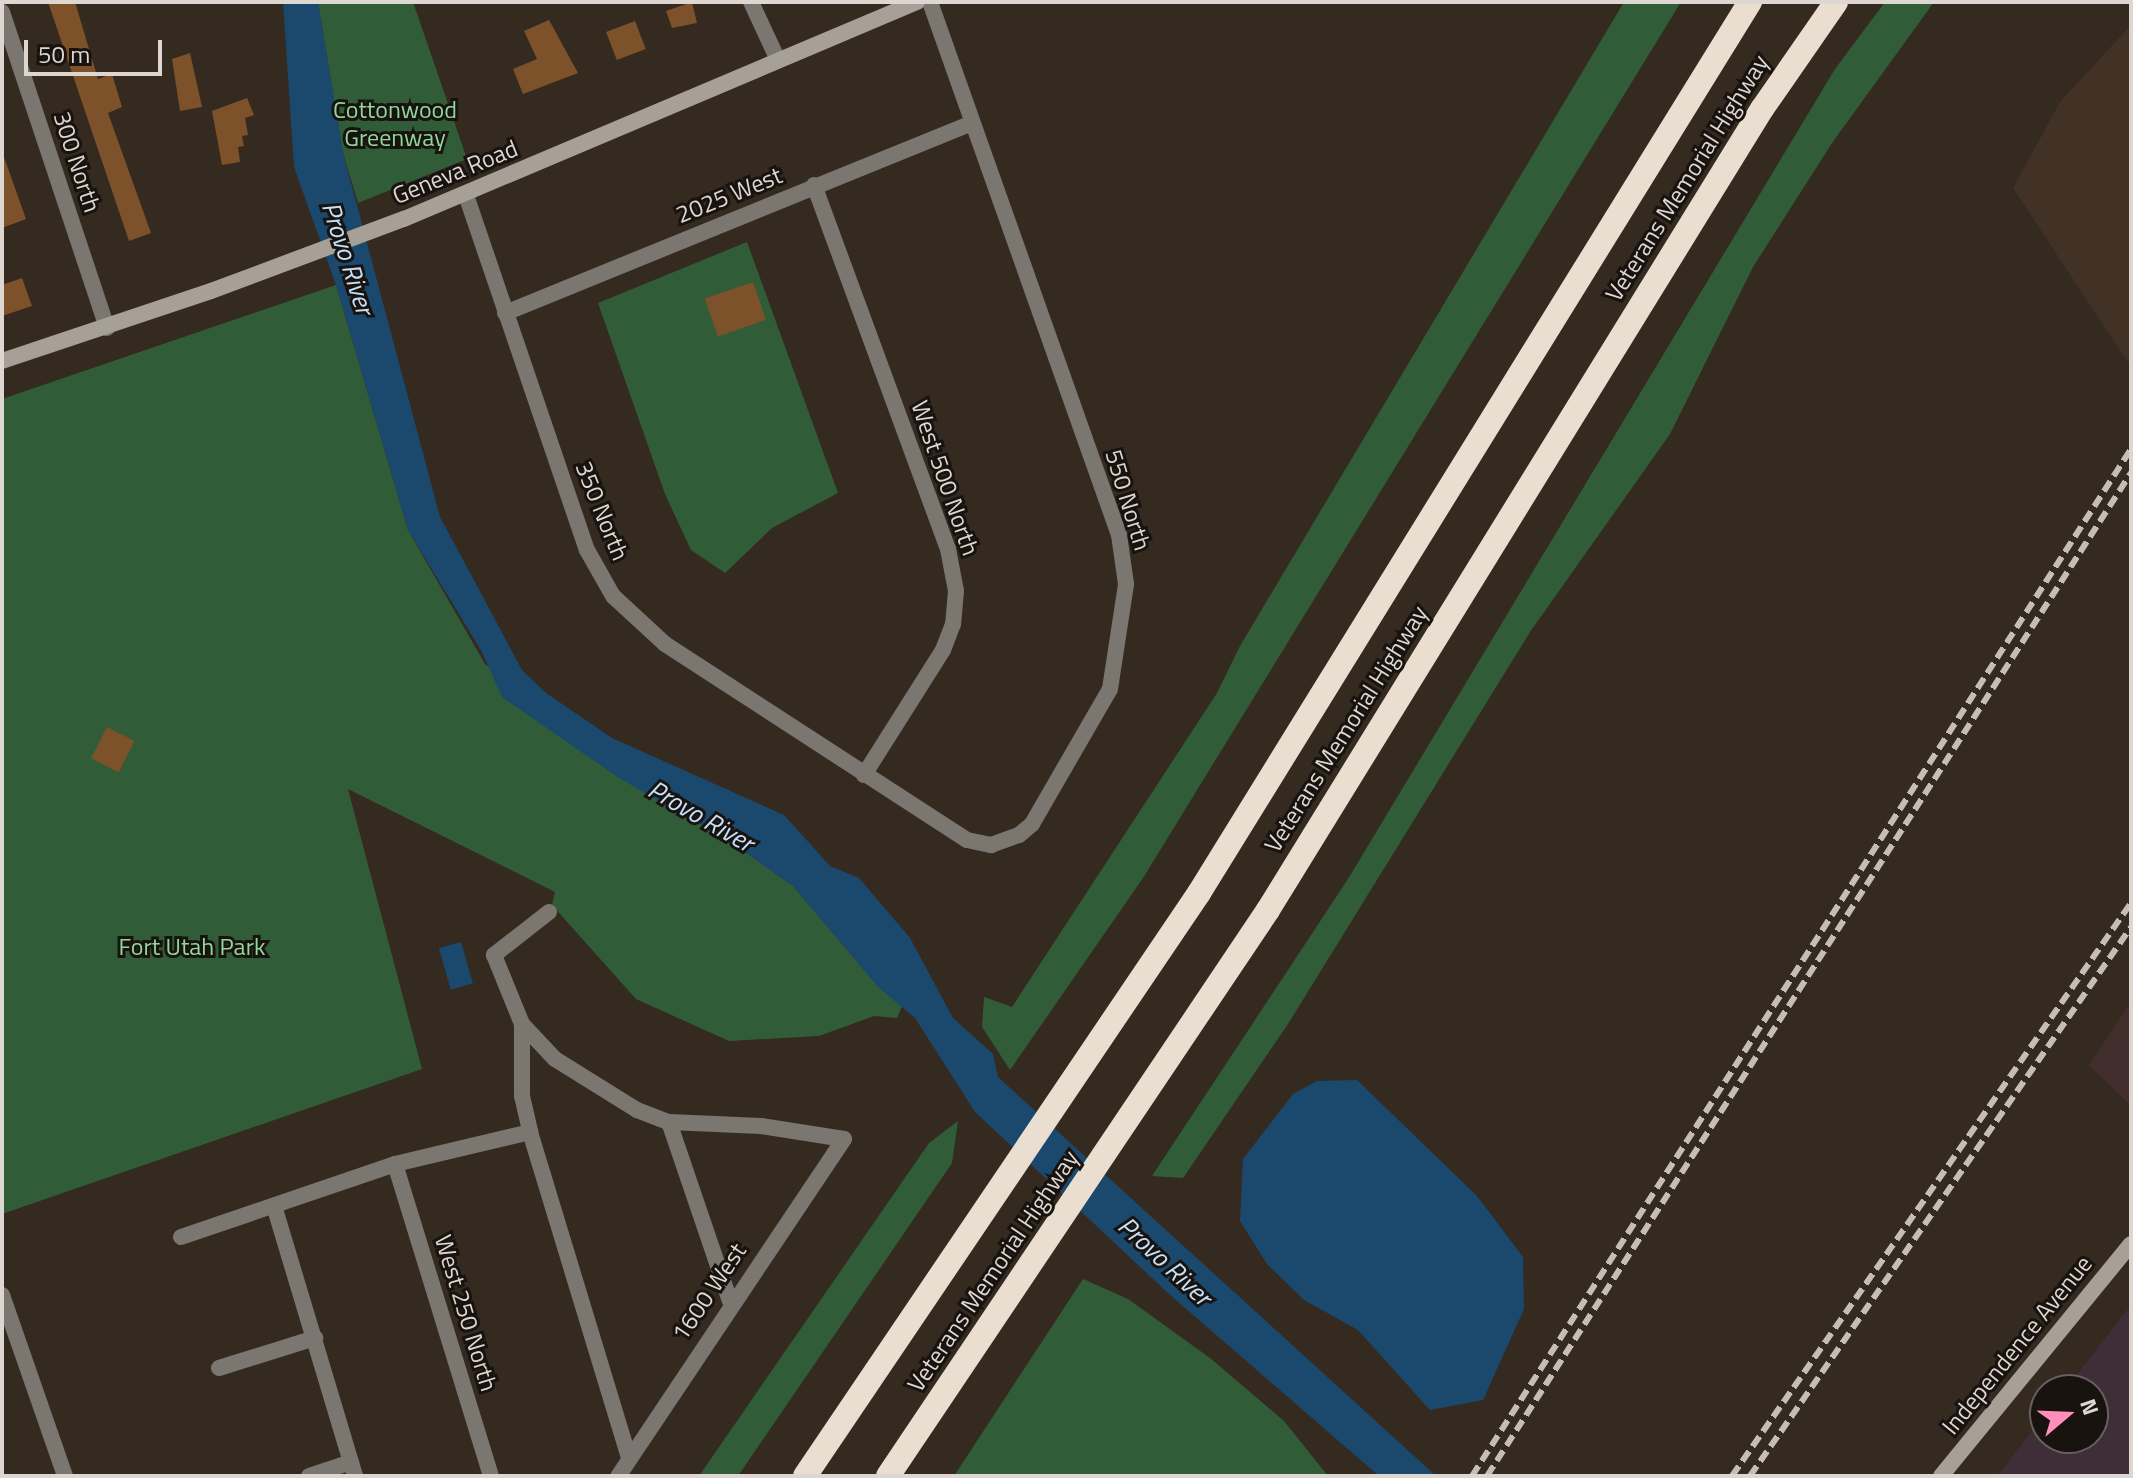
<!DOCTYPE html>
<html>
<head>
<meta charset="utf-8">
<style>
  body { margin:0 }
  #map { position:relative; width:2133px; height:1478px; overflow:hidden; background:#352a20; font-family:"Titillium Web",sans-serif }
  div>[style] { position:absolute }
  .commercial>* { inset:0; background:#422e2d }
  .built>* { inset:0; background:#423125 }
  .education>* { inset:0; background:#3f2e38 }
  .green>* { inset:0; background:#305d38 }
  .water>* { inset:0; background:#1b496e; transform-origin:0 0 }
  .building>* { inset:0; background:#7d5129; transform-origin:0 0 }
  .street>* { height:16px; margin:-8px; padding:0 8px; transform-origin:8px; border-radius:8px; background:#7b7670 }
  .secondary>* { height:16px; margin:-8px; padding:0 8px; transform-origin:8px; border-radius:8px; background:#a7a097 }
  .highway>* { height:24px; margin:-12px; padding:0 12px; transform-origin:12px; border-radius:12px; background:#e9decf }
  .rail>* { height:6px; margin-top:-3px; transform-origin:0; background:repeating-linear-gradient(90deg,#c5beb7 0 12px,transparent 0 18px) }
  span { translate:-50% -50%; white-space:nowrap; text-align:center; line-height:1.15; -webkit-text-stroke:6px #18130f; paint-order:stroke }
  .park-label { font-size:24px; color:#90d79b }
  .street-label { font-size:24px; color:#ded7d1 }
  .water-label { font-size:26px; color:#c6e0f9; font-style:italic }
  .frame { position:absolute; inset:0; border:4px solid #ded7d1; pointer-events:none }
  .north { position:absolute; left:2029px; top:1374px; width:80px; height:80px; box-sizing:border-box; background:#18130f; border:2px solid #67615d; border-radius:50%; rotate:71deg; font-size:22px; font-weight:700; line-height:32px; text-align:center; color:#ded7d1 }
  .north::after { content:''; display:block; margin:auto; width:28px; height:36px; background:#ff8ebb; clip-path:polygon(50% 0,100% 100%,50% 72%,0 100%) }
  .scale { position:absolute; left:24px; top:40px; width:138px; height:36px; box-sizing:border-box; border:4px solid #ded7d1; border-top:0; padding-left:10px; font-size:24px; line-height:28px; white-space:nowrap; color:#ded7d1; -webkit-text-stroke:6px #18130f; paint-order:stroke }
</style>
</head>
<body>
<div id="map">
  <div class="commercial">
    <div style="clip-path:polygon(2131px 1002px,2131px 1106px,2089px 1065px)"></div>
  </div>
  <div class="built">
    <div style="clip-path:polygon(2131px 25px,2131px 367px,2013px 188px,2060px 102px)"></div>
  </div>
  <div class="education">
    <div style="clip-path:polygon(2131px 1305px,2131px 1476px,1997px 1476px,2045px 1415px,2045px 1438px,2093px 1438px,2093px 1390px,2065px 1390px)"></div>
  </div>
  <div class="green">
    <div style="clip-path:polygon(318px 2px,413px 2px,467px 159px,358px 203px,343px 153px)"></div>
    <div style="clip-path:polygon(1624px 2px,1681px 2px,1143px 878px,1010px 1070px,982px 1027px,984px 997px,1012px 1007px,1217px 693px,1240px 646px)"></div>
    <div style="clip-path:polygon(1885px 2px,1934px 2px,1832px 143px,1753px 267px,1670px 434px,1530px 632px,1288px 1024px,1183px 1178px,1152px 1176px,1348px 879px,1835px 69px)"></div>
    <div style="clip-path:polygon(747px 242px,838px 493px,772px 528px,725px 573px,691px 550px,665px 494px,598px 303px)"></div>
    <div style="clip-path:polygon(336px 285px,408px 530px,485px 664px,793px 886px,878px 986px,902px 1006px,897px 1018px,874px 1016px,819px 1036px,729px 1041px,636px 999px,552px 905px,555px 892px,348px 789px,422px 1069px,2px 1214px,2px 399px)"></div>
    <div style="clip-path:polygon(958px 1121px,952px 1163px,738px 1476px,699px 1476px,929px 1143px)"></div>
    <div style="clip-path:polygon(1083px 1279px,1128px 1299px,1210px 1358px,1284px 1421px,1328px 1476px,954px 1476px)"></div>
  </div>
  <div class="water">
    <div style="clip-path:polygon(283px 2px,318px 2px,343px 153px,440px 517px,522px 670px,546px 693px,612px 738px,784px 815px,830px 866px,859px 878px,910px 938px,953px 1018px,993px 1054px,998px 1077px,1436px 1476px,1379px 1476px,1169px 1294px,975px 1112px,915px 1018px,878px 987px,793px 886px,721px 836px,619px 778px,502px 697px,482px 652px,408px 530px,336px 285px,294px 167px)"></div>
    <div style="left:461px;top:942px;width:43px;height:23px;rotate:74deg"></div>
    <div style="clip-path:polygon(1357px 1080px,1477px 1196px,1523px 1257px,1524px 1309px,1483px 1400px,1430px 1410px,1358px 1330px,1304px 1300px,1267px 1264px,1240px 1221px,1243px 1159px,1293px 1094px,1317px 1081px)"></div>
  </div>
  <div class="building">
    <div style="clip-path:polygon(48px 2px,75px 2px,98px 79px,112px 74px,122px 107px,108px 113px,151px 233px,129px 241px)"></div>
    <div style="clip-path:polygon(692px 2px,697px 23px,672px 28px,666px 11px)"></div>
    <div style="clip-path:polygon(549px 20px,578px 73px,523px 94px,513px 69px,537px 59px,524px 31px)"></div>
    <div style="left:635px;top:21px;width:30px;height:31px;rotate:69deg"></div>
    <div style="clip-path:polygon(190px 53px,202px 107px,180px 111px,172px 59px)"></div>
    <div style="clip-path:polygon(247px 98px,254px 115px,245px 118px,248px 135px,242px 136px,244px 146px,238px 147px,240px 162px,222px 165px,212px 111px)"></div>
    <div style="clip-path:polygon(4px 157px,26px 219px,2px 228px,2px 158px)"></div>
    <div style="clip-path:polygon(22px 278px,32px 306px,2px 316px,2px 285px)"></div>
    <div style="left:753px;top:282px;width:40px;height:51px;rotate:71deg"></div>
    <div style="left:107px;top:727px;width:31px;height:35px;rotate:27deg"></div>
  </div>
  <div class="street">
    <div style="left:751px;top:2px;width:62px;rotate:65.1deg"></div>
    <div style="left:2px;top:12px;width:333px;rotate:71.6deg"></div>
    <div style="left:814px;top:185px;width:388px;rotate:69.8deg"></div>
    <div style="left:948px;top:549px;width:43px;rotate:79.2deg"></div>
    <div style="left:956px;top:591px;width:33px;rotate:95deg"></div>
    <div style="left:953px;top:624px;width:28px;rotate:111deg"></div>
    <div style="left:943px;top:650px;width:148px;rotate:122.3deg"></div>
    <div style="left:466px;top:195px;width:375px;rotate:71.2deg"></div>
    <div style="left:587px;top:550px;width:53px;rotate:60.5deg"></div>
    <div style="left:613px;top:596px;width:71px;rotate:42.7deg"></div>
    <div style="left:665px;top:644px;width:360px;rotate:33deg"></div>
    <div style="left:967px;top:840px;width:25px;rotate:12deg"></div>
    <div style="left:991px;top:845px;width:30px;rotate:-20deg"></div>
    <div style="left:1019px;top:835px;width:17px;rotate:-40deg"></div>
    <div style="left:1032px;top:824px;width:156px;rotate:-60deg"></div>
    <div style="left:1110px;top:689px;width:106px;rotate:-81.3deg"></div>
    <div style="left:1126px;top:584px;width:49px;rotate:-98.1deg"></div>
    <div style="left:1119px;top:535px;width:566px;rotate:-109.52deg"></div>
    <div style="left:505px;top:313px;width:504px;rotate:-22.14deg"></div>
    <div style="left:549px;top:912px;width:70px;rotate:142deg"></div>
    <div style="left:494px;top:955px;width:74px;rotate:67.9deg"></div>
    <div style="left:522px;top:1024px;width:72px;rotate:90deg"></div>
    <div style="left:522px;top:1096px;width:37px;rotate:77deg"></div>
    <div style="left:530px;top:1132px;width:341px;rotate:73.1deg"></div>
    <div style="left:522px;top:1024px;width:48px;rotate:46.7deg"></div>
    <div style="left:555px;top:1059px;width:97px;rotate:31.9deg"></div>
    <div style="left:637px;top:1110px;width:34px;rotate:21deg"></div>
    <div style="left:669px;top:1122px;width:92px;rotate:2.5deg"></div>
    <div style="left:761px;top:1126px;width:84px;rotate:8.9deg"></div>
    <div style="left:844px;top:1139px;width:406px;rotate:123.8deg"></div>
    <div style="left:669px;top:1122px;width:189px;rotate:71.2deg"></div>
    <div style="left:395px;top:1164px;width:326px;rotate:72.9deg"></div>
    <div style="left:275px;top:1209px;width:279px;rotate:73.3deg"></div>
    <div style="left:181px;top:1237px;width:226px;rotate:-18.8deg"></div>
    <div style="left:395px;top:1164px;width:139px;rotate:-13.3deg"></div>
    <div style="left:2px;top:1295px;width:192px;rotate:70.8deg"></div>
    <div style="left:219px;top:1368px;width:101px;rotate:-17.4deg"></div>
    <div style="left:309px;top:1476px;width:44px;rotate:-18.4deg"></div>
  </div>
  <div class="secondary">
    <div style="left:2px;top:361px;width:220px;rotate:-18.5deg"></div>
    <div style="left:211px;top:291px;width:206px;rotate:-20.5deg"></div>
    <div style="left:404px;top:219px;width:557px;rotate:-22.93deg"></div>
    <div style="left:1941px;top:1476px;width:300px;rotate:-50.7deg"></div>
  </div>
  <div class="highway">
    <div style="left:805px;top:1476px;width:704px;rotate:-55.95deg"></div>
    <div style="left:1199px;top:893px;width:1048px;rotate:-58.27deg"></div>
    <div style="left:888px;top:1476px;width:682px;rotate:-56.12deg"></div>
    <div style="left:1268px;top:910px;width:941px;rotate:-58.34deg"></div>
    <div style="left:1762px;top:109px;width:130px;rotate:-55.3deg"></div>
  </div>
  <div class="rail">
    <div style="left:1472px;top:1476px;width:1220px;rotate:-57.31deg"></div>
    <div style="left:1487px;top:1476px;width:1192px;rotate:-57.3deg"></div>
    <div style="left:1732px;top:1476px;width:698px;rotate:-55.15deg"></div>
    <div style="left:1750px;top:1476px;width:668px;rotate:-55.24deg"></div>
  </div>
  <div class="park-label">
    <span style="left:395px;top:124px">Cottonwood<br>Greenway</span>
    <span style="left:192px;top:947px">Fort Utah Park</span>
  </div>
  <div class="street-label">
    <span style="left:77px;top:162px;rotate:72deg">300 North</span>
    <span style="left:455px;top:172px;rotate:-22deg">Geneva Road</span>
    <span style="left:1687px;top:178px;rotate:-58deg">Veterans Memorial Highway</span>
    <span style="left:729px;top:195px;rotate:-22deg">2025 West</span>
    <span style="left:945px;top:478px;rotate:71deg">West 500 North</span>
    <span style="left:1128px;top:500px;rotate:73deg">550 North</span>
    <span style="left:602px;top:511px;rotate:68deg">350 North</span>
    <span style="left:1346px;top:729px;rotate:-58deg">Veterans Memorial Highway</span>
    <span style="left:993px;top:1271px;rotate:-56deg">Veterans Memorial Highway</span>
    <span style="left:709px;top:1292px;rotate:-56deg">1600 West</span>
    <span style="left:466px;top:1313px;rotate:73deg">West 250 North</span>
    <span style="left:2017px;top:1345px;rotate:-51deg">Independence Avenue</span>
  </div>
  <div class="water-label">
    <span style="left:348px;top:258px;rotate:72deg">Provo River</span>
    <span style="left:701px;top:816px;rotate:30deg">Provo River</span>
    <span style="left:1165px;top:1261px;rotate:43deg">Provo River</span>
  </div>
  <div class="frame"></div>
  <div class="north">N</div>
  <div class="scale">50 m</div>
</div>
</body>
</html>
